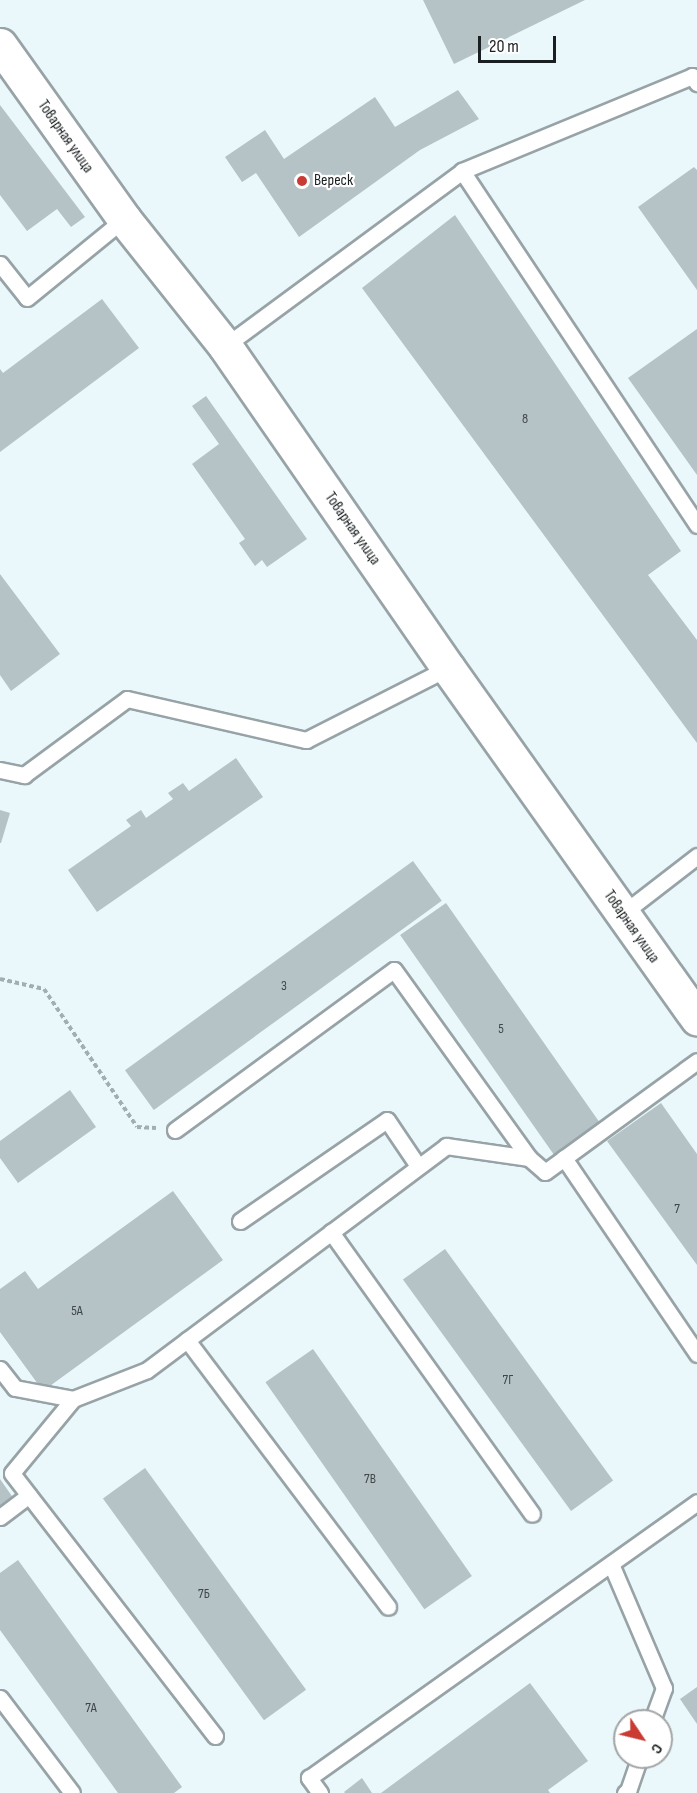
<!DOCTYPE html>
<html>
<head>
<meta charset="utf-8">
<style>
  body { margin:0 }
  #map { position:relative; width:697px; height:1793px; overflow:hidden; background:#eaf8fc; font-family:"Sofia Sans Condensed",sans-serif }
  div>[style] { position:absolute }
  .building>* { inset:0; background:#b5c2c6; transform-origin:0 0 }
  .path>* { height:4px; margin-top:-2px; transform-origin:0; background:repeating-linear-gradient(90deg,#a3aeb2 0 4.5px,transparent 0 7.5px) }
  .roads { filter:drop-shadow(2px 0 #97a3a7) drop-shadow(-2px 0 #97a3a7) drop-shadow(0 2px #97a3a7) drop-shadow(0 -2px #97a3a7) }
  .service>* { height:15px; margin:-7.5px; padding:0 7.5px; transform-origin:7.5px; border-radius:7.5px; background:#fff }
  .tertiary>* { height:33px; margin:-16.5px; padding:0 16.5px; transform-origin:16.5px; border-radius:16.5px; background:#fff }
  .dots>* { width:16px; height:16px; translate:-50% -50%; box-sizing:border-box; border:3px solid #fff; border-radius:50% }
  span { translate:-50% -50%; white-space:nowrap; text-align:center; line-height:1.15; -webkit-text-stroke:4.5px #fff; paint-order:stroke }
  .number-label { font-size:14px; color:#41484a }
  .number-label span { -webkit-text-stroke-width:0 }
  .street-label { font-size:16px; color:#1a1f21 }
  .poi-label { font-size:16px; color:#1a1f21 }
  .left { translate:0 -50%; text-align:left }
  .north { position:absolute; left:613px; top:1709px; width:60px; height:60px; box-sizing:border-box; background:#fff; border:2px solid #a3a5a6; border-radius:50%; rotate:125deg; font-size:16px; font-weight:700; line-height:24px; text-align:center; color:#1a1f21 }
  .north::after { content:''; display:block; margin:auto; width:21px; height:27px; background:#c93b33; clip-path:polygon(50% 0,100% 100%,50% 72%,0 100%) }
  .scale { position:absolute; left:478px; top:36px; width:78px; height:27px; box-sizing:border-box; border:3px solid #1a1f21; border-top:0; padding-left:8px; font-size:18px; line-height:21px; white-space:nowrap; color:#1a1f21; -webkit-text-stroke:4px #fff; paint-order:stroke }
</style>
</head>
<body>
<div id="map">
  <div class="building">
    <div style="clip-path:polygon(423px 0,585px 0,454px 64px)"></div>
    <div style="clip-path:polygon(458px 90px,479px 119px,420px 150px,299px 237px,256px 173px,242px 182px,225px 157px,265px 130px,284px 159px,375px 97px,395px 127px)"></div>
    <div style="clip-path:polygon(0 105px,85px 217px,71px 227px,57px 209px,27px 231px,0 195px)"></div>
    <div style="clip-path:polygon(694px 167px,697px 170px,697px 290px,638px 207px)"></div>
    <div style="clip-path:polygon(455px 215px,681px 551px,648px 575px,697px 640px,697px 743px,362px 288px)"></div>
    <div style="clip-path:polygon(102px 299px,139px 348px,0 452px,0 369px,3px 373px)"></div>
    <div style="clip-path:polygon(697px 329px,697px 475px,628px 378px)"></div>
    <div style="clip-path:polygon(206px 396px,307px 539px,267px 567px,262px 560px,255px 566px,239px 543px,245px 539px,192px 464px,219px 444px,192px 406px)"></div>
    <div style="clip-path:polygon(0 574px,60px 654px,11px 691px,0 675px)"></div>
    <div style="clip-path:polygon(236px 758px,263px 797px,97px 912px,68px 870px,131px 826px,126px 820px,141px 810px,146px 818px,173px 799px,168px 793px,183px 783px,189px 791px)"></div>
    <div style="clip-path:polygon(0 810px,10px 813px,1px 843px,0 843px)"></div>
    <div style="left:413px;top:861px;width:49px;height:356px;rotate:54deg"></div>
    <div style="left:446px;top:903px;width:270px;height:56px;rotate:55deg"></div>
    <div style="clip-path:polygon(70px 1090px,96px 1127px,18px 1183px,0 1158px,0 1141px)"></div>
    <div style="clip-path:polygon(661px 1103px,697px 1154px,697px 1265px,607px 1141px)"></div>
    <div style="clip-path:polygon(173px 1191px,223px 1260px,43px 1391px,0 1332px,0 1289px,25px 1271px,38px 1289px)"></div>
    <div style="left:445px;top:1249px;width:286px;height:52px;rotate:54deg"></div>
    <div style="left:313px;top:1349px;width:277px;height:58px;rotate:55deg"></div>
    <div style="left:145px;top:1468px;width:274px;height:52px;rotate:54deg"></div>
    <div style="clip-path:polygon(0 1479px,14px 1499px,0 1509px)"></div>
    <div style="clip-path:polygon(18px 1560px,182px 1787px,174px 1793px,118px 1793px,0 1630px,0 1573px)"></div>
    <div style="clip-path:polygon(530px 1683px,588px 1761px,548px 1790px,550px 1793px,381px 1793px)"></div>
    <div style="clip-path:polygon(697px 1687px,697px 1724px,680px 1699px)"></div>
    <div style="clip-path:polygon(362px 1778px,372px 1793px,345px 1793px,344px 1792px)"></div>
  </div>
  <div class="path">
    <div style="left:0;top:979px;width:45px;rotate:12.8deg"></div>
    <div style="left:44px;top:989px;width:166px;rotate:56deg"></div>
    <div style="left:137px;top:1127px;width:19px;rotate:3deg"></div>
  </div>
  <div class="roads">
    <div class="service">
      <div style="left:462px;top:171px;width:249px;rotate:-22.4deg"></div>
      <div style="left:692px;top:76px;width:9px;rotate:54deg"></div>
      <div style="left:0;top:264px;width:43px;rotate:51.5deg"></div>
      <div style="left:27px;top:298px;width:125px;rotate:-39.2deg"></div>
      <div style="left:225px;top:346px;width:295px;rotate:-36.4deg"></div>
      <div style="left:462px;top:171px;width:425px;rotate:56.4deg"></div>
      <div style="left:0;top:770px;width:25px;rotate:12deg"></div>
      <div style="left:24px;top:775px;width:128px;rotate:-36.4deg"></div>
      <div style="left:127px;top:699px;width:184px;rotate:12.9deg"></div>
      <div style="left:306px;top:740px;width:159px;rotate:-26.9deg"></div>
      <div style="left:622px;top:914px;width:95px;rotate:-37.7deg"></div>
      <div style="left:175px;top:1130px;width:271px;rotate:-36.2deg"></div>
      <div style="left:394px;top:970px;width:231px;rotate:54.3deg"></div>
      <div style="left:564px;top:1158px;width:237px;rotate:55.8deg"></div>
      <div style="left:240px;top:1221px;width:178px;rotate:-34.5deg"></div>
      <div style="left:387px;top:1120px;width:55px;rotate:56deg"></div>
      <div style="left:331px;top:1232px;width:346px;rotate:54.5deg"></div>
      <div style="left:187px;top:1340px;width:334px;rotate:53deg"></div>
      <div style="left:0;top:1369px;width:24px;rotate:52deg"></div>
      <div style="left:15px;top:1388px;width:59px;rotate:10.7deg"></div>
      <div style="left:0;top:1517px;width:36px;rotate:-37deg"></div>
      <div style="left:611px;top:1564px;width:135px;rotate:66.9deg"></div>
      <div style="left:664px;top:1688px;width:35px;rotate:110deg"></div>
      <div style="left:0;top:1698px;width:119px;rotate:52.8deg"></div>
      <div style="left:215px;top:1736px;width:332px;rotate:-127.7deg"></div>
      <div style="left:12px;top:1473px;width:96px;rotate:-50.5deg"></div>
      <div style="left:73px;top:1399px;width:79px;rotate:-21.4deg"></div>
      <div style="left:147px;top:1370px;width:374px;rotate:-36.8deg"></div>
      <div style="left:446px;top:1146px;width:84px;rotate:8.2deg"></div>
      <div style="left:529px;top:1158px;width:21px;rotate:41deg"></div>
      <div style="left:545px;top:1172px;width:188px;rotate:-36.1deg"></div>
      <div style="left:320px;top:1793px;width:19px;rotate:-126deg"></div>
      <div style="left:309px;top:1778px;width:476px;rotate:-35.4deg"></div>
      <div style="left:625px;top:1793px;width:4px;rotate:-34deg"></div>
      <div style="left:628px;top:1791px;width:36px;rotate:-71deg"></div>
    </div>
    <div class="tertiary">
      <div style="left:0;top:45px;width:214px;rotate:54.5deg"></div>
      <div style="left:124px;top:219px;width:162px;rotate:51.5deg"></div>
      <div style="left:225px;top:346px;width:392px;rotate:55.3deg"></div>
      <div style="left:448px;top:668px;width:430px;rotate:54.6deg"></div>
    </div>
  </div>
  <div class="dots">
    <div style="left:302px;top:181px;background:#c93b33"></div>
  </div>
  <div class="number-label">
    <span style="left:525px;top:419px">8</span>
    <span style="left:284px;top:986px">3</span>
    <span style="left:501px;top:1029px">5</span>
    <span style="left:677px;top:1209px">7</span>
    <span style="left:77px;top:1311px">5А</span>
    <span style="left:508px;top:1380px">7Г</span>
    <span style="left:370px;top:1479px">7В</span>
    <span style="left:204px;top:1594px">7Б</span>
    <span style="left:91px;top:1708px">7А</span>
  </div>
  <div class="street-label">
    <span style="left:65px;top:137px;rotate:55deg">Товарная улица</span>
    <span style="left:352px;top:529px;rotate:55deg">Товарная улица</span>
    <span style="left:631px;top:927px;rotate:55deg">Товарная улица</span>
  </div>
  <div class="poi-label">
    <span class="left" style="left:314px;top:181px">Вереск</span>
  </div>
  <div class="north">С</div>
  <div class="scale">20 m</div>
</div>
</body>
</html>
